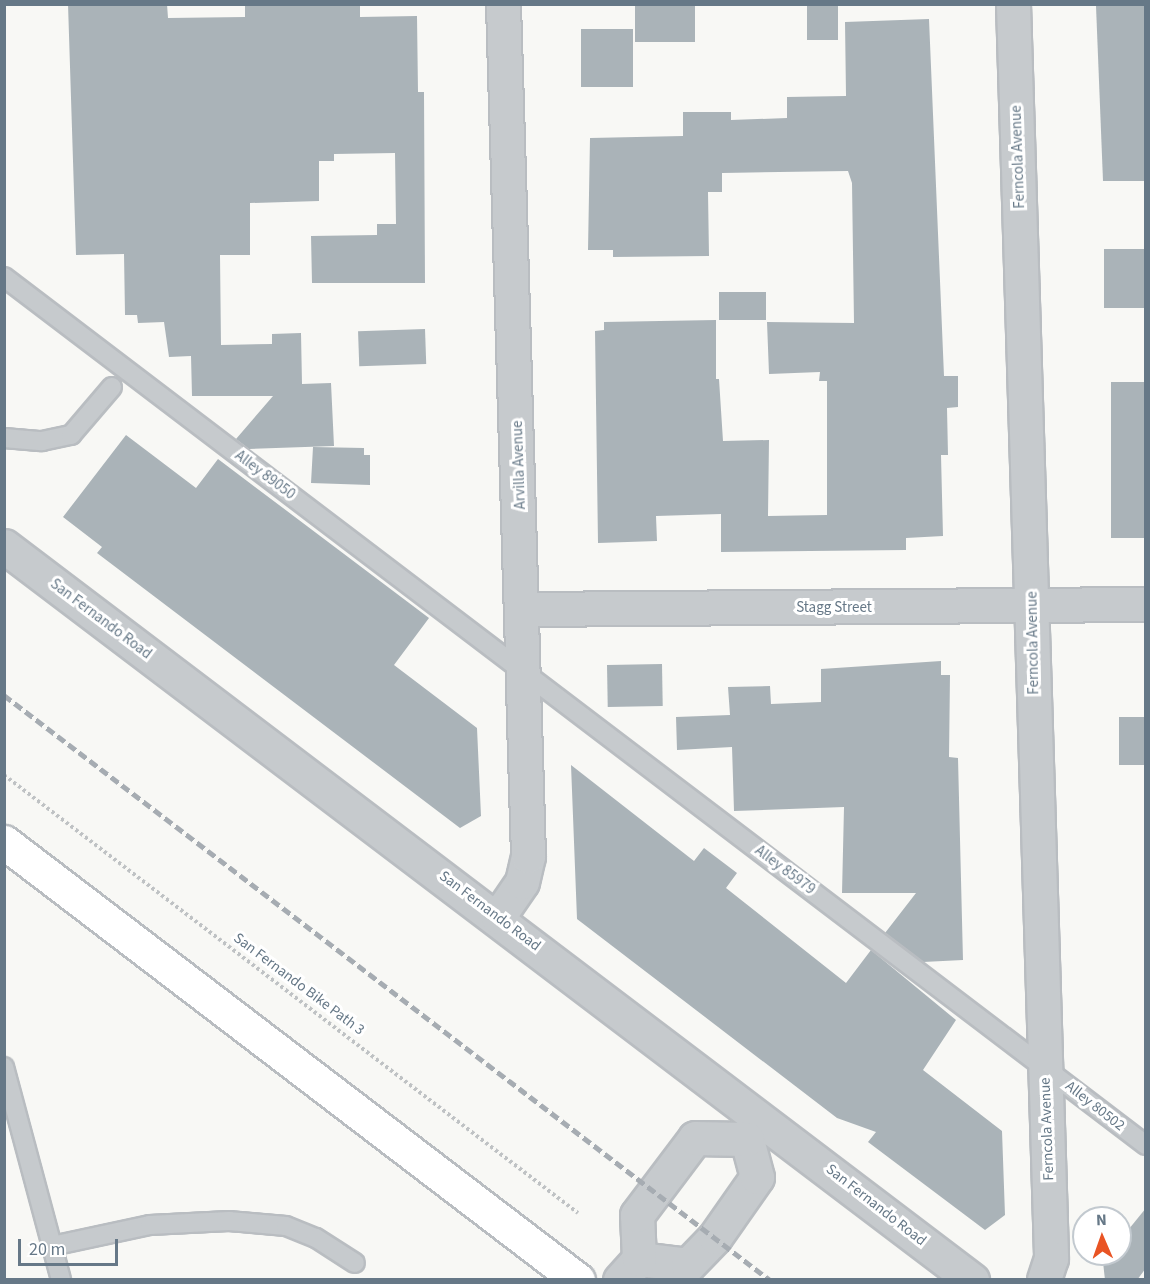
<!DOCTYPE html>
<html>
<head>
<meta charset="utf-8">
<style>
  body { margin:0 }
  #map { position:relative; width:1150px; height:1284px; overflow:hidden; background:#f8f8f5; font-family:"Source Sans 3",sans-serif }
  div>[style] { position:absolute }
  .building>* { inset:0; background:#aab3b8; transform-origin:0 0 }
  .path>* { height:4px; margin-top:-2px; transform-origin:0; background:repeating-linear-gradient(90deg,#bfc2c4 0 3px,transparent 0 6px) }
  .roads { filter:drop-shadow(2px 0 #b9bdc1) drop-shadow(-2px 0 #b9bdc1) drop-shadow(0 2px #b9bdc1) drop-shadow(0 -2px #b9bdc1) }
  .service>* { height:18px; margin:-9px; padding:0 9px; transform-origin:9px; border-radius:9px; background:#c6cacd }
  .minor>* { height:33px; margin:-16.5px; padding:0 16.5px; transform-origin:16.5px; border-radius:16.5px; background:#c6cacd }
  .primary>* { height:33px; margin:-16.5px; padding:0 16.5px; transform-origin:16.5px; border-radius:16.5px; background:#fff }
  .rail>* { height:4.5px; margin-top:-2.25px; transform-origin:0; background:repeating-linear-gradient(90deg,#a6acb2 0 9px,transparent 0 13.5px) }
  span { translate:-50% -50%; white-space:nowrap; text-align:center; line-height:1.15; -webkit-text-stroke:6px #fff; paint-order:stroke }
  .street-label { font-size:15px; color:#667887 }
  .frame { position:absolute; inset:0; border:6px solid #667887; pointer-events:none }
  .north { position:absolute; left:1072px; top:1206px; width:60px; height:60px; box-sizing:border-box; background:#fff; border:2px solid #c2c9cf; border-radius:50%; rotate:358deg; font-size:16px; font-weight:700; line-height:24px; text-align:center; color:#667887 }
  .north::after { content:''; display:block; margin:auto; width:21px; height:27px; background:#e95424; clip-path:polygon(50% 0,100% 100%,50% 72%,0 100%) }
  .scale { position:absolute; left:18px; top:1239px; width:100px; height:27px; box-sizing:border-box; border:3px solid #667887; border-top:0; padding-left:8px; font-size:18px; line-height:21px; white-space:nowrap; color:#667887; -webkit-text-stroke:4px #fff; paint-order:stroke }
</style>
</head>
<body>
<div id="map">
  <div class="building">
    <div style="clip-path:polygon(68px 4px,167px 4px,168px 18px,245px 17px,245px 4px,360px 4px,360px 17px,417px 16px,418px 92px,424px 92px,425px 283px,312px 283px,311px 236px,377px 235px,377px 224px,396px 224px,395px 153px,334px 154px,334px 161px,319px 161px,319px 201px,250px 203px,250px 255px,220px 255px,221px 345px,272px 344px,272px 334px,301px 333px,302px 384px,331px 383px,334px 446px,249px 449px,236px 439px,273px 396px,192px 396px,191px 356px,169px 357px,164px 322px,138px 323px,137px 315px,125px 315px,124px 254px,76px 255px)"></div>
    <div style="left:635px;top:4px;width:60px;height:38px"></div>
    <div style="left:807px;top:4px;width:31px;height:36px"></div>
    <div style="clip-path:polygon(1146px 5px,1146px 181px,1103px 181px,1096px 6px)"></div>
    <div style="clip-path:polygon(929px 19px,944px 376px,958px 376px,958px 407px,947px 408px,948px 455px,941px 455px,943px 536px,906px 538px,906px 550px,721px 552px,721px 514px,656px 516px,657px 541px,598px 543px,595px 331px,604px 330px,604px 322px,716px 320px,716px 379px,719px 379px,723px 441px,769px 440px,768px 516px,827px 515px,827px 381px,819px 381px,820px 372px,769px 374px,767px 322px,854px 323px,852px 183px,848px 171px,722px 173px,722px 192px,708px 192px,709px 256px,613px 257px,613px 250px,588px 250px,590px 138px,683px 136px,683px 112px,731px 112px,731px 120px,787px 118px,787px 97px,846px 96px,845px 22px)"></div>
    <div style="left:581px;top:29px;width:52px;height:58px"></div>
    <div style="left:1146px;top:249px;width:59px;height:42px;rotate:90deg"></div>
    <div style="left:766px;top:292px;width:28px;height:47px;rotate:90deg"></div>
    <div style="left:425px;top:329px;width:35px;height:67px;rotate:88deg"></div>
    <div style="left:1146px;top:382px;width:156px;height:35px;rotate:90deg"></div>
    <div style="clip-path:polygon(126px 435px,196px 488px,218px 459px,429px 618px,394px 665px,477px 728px,481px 816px,460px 828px,97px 553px,102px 547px,63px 517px)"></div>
    <div style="clip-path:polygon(313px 447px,364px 448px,364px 455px,370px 455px,370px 485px,311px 483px)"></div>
    <div style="clip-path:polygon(941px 661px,941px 675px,950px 675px,949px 757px,958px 758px,963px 960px,923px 962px,885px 933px,916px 893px,842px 893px,844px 807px,734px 811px,732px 747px,677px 750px,676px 717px,730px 715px,728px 687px,770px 686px,771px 704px,821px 702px,821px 669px)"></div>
    <div style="left:662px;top:664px;width:42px;height:55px;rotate:89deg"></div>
    <div style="left:1119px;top:717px;width:27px;height:48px"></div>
    <div style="clip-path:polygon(571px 765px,694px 861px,704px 848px,737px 873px,726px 888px,846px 983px,871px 950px,956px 1020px,923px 1070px,1002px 1131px,1005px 1215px,985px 1230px,868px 1142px,876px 1132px,837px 1118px,577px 919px)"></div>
    <div style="clip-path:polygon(1146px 1208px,1146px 1268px,1137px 1280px,1105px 1280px,1103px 1262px,1109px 1254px,1120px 1254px,1120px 1240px)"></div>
  </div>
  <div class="path">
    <div style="left:4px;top:775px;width:722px;rotate:37.35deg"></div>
  </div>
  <div class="roads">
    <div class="service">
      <div style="left:4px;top:277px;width:1434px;rotate:37.24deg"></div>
      <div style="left:4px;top:438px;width:38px;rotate:5deg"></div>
      <div style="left:42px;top:441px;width:30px;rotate:-12deg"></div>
      <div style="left:71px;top:435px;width:63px;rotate:-49.5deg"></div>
      <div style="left:4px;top:1067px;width:220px;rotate:75deg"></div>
      <div style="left:52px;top:1246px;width:100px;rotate:-12.1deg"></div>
      <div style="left:150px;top:1225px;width:79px;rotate:-2.9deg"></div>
      <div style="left:229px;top:1221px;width:57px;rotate:5deg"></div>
      <div style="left:286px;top:1226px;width:32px;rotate:22deg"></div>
      <div style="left:316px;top:1238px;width:46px;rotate:32.7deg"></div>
    </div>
    <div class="minor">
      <div style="left:1013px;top:4px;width:1255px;rotate:88.26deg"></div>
      <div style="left:1051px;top:1258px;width:23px;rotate:108deg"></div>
      <div style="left:4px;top:546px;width:1215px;rotate:37.17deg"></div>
      <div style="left:523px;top:609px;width:623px;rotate:-0.46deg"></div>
      <div style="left:498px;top:917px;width:42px;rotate:-55.6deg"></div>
      <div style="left:522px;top:882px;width:27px;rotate:-77deg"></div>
      <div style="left:528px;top:856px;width:852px;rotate:-91.68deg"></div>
      <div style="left:639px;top:1259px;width:49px;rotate:7deg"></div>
      <div style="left:688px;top:1265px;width:39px;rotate:-46deg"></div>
      <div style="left:715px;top:1237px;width:73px;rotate:-55deg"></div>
      <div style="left:757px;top:1177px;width:39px;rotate:-105deg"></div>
      <div style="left:620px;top:1280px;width:28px;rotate:-48deg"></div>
      <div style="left:639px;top:1259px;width:44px;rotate:-92.6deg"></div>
      <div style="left:637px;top:1215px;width:96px;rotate:-53deg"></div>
      <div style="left:695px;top:1138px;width:52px;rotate:1.1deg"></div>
    </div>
    <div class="primary">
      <div style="left:4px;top:842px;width:722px;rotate:37.35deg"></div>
    </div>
  </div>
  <div class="rail">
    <div style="left:4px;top:695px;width:964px;rotate:37.37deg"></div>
  </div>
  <div class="street-label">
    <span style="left:1018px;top:157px;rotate:-92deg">Ferncola Avenue</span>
    <span style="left:519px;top:465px;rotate:-92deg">Arvilla Avenue</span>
    <span style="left:265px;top:475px;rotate:37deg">Alley 89050</span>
    <span style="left:834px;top:608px">Stagg Street</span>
    <span style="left:101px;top:619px;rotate:37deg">San Fernando Road</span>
    <span style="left:1033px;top:643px;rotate:-91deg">Ferncola Avenue</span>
    <span style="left:785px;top:870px;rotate:37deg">Alley 85979</span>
    <span style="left:490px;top:911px;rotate:37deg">San Fernando Road</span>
    <span style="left:299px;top:984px;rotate:37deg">San Fernando Bike Path 3</span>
    <span style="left:1095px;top:1106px;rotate:38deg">Alley 80502</span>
    <span style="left:1047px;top:1129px;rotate:-92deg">Ferncola Avenue</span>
    <span style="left:876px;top:1205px;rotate:38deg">San Fernando Road</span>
  </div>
  <div class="frame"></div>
  <div class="north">N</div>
  <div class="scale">20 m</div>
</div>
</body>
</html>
